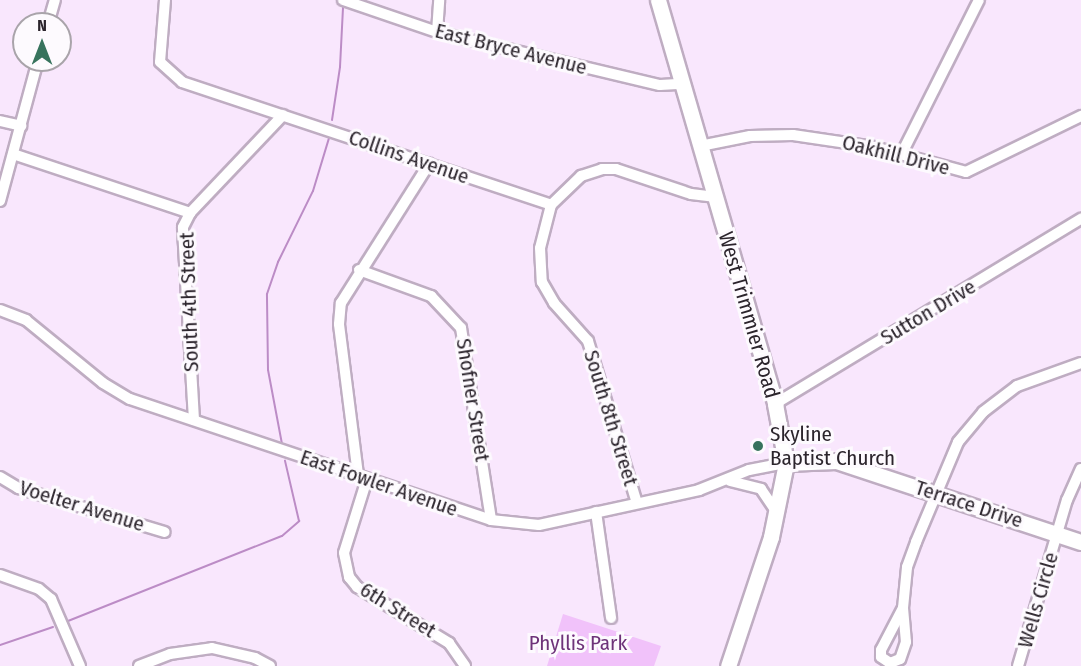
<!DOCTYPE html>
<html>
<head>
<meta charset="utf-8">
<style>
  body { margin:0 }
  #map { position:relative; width:1081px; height:666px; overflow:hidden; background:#f9e7fd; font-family:"Fira Sans Condensed",sans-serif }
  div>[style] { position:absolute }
  .green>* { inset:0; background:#f1c2fa }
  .stream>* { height:2px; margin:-1px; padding:0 1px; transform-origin:1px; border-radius:1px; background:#bc8cc6 }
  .roads { filter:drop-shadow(2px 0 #bfadc2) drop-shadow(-2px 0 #bfadc2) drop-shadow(0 2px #bfadc2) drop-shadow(0 -2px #bfadc2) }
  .street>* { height:10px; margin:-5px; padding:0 5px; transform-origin:5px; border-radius:5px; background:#fff }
  .secondary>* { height:15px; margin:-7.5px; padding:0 7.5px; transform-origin:7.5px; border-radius:7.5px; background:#fff }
  .dots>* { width:16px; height:16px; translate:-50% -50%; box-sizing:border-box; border:3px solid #fdfafe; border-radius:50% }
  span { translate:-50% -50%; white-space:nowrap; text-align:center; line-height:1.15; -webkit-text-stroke:6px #fdfafe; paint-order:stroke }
  .street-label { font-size:21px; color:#2b242c }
  .poi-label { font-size:21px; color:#2b242c }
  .left { translate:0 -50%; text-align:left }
  .park-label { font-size:21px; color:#6e3379 }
  .north { position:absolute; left:12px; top:12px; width:60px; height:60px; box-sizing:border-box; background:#fdfafe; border:2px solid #a9a4aa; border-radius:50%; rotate:0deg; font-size:16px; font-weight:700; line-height:24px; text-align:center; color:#2b242c }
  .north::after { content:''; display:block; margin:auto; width:21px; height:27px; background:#37735d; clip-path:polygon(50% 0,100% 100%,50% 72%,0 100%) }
</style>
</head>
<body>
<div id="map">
  <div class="green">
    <div style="clip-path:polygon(563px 614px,661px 646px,654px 666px,547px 666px)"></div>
  </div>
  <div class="stream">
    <div style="left:332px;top:120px;width:54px;rotate:-81.4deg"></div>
    <div style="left:340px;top:67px;width:60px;rotate:-87.1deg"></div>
    <div style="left:282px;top:444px;width:75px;rotate:-100.7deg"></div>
    <div style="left:268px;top:370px;width:76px;rotate:-90.8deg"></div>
    <div style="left:267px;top:294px;width:34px;rotate:-71deg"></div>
    <div style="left:278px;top:262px;width:79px;rotate:-63.8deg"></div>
    <div style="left:313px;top:191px;width:55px;rotate:-73.2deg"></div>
    <div style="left:68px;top:621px;width:230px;rotate:-21.7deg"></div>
    <div style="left:282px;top:536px;width:23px;rotate:-41deg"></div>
    <div style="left:299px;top:521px;width:62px;rotate:-103.1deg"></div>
    <div style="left:0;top:645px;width:56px;rotate:-18.8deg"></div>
  </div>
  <div class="roads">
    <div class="street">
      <div style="left:165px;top:0;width:62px;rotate:94.6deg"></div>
      <div style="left:160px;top:62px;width:30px;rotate:42deg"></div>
      <div style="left:182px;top:82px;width:389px;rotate:18.4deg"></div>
      <div style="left:551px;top:205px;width:42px;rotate:-44deg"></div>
      <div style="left:581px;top:176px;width:22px;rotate:-18deg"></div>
      <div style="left:602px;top:169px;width:14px"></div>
      <div style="left:616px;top:169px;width:79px;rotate:18.4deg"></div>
      <div style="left:691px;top:194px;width:25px;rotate:7deg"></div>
      <div style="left:343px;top:0;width:99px;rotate:18.8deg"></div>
      <div style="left:437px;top:32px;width:229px;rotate:13.4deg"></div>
      <div style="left:660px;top:85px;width:22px;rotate:-3deg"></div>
      <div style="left:48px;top:24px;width:25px;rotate:-74deg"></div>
      <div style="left:437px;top:32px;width:32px;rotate:-86deg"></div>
      <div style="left:0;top:121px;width:22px;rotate:13deg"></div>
      <div style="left:700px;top:146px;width:51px;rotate:-11.3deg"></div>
      <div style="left:750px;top:136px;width:43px;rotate:-1.3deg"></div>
      <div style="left:793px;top:135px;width:82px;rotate:8.4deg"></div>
      <div style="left:874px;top:147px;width:95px;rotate:15.2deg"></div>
      <div style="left:966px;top:172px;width:128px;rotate:-26deg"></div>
      <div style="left:902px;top:153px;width:171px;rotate:-63.3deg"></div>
      <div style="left:13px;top:154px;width:187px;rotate:18.4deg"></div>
      <div style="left:0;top:201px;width:146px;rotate:-74.9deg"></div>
      <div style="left:551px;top:205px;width:44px;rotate:104.3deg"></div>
      <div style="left:540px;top:248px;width:34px;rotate:87deg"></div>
      <div style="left:542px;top:282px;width:24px;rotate:60deg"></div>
      <div style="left:554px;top:303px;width:51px;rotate:48.2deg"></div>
      <div style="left:588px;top:341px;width:169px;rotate:73.2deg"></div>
      <div style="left:359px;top:270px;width:77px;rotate:19.9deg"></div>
      <div style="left:431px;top:296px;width:44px;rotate:46.8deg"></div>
      <div style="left:461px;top:328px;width:194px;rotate:81.1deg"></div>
      <div style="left:0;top:310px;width:28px;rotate:21deg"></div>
      <div style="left:26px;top:320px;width:99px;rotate:39.3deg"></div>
      <div style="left:103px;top:383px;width:31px;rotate:31deg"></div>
      <div style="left:130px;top:399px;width:381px;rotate:18.5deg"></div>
      <div style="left:491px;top:520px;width:48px;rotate:5.9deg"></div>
      <div style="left:539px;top:525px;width:164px;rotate:-12.3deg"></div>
      <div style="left:699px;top:490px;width:54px;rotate:-21.8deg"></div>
      <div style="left:749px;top:470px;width:38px;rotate:-11deg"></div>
      <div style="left:775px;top:404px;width:358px;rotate:-31.2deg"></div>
      <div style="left:194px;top:420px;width:193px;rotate:-93.3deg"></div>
      <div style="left:183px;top:227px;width:16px;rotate:-63deg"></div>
      <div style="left:190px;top:213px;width:135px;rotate:-46.5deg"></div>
      <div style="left:358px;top:475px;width:152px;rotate:-97.2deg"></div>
      <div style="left:339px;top:324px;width:21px;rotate:-85deg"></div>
      <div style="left:341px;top:303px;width:165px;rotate:-57.7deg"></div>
      <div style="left:0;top:477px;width:21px;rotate:31deg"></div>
      <div style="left:18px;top:488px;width:153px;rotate:16.7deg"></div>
      <div style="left:367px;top:479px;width:77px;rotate:107.3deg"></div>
      <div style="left:344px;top:553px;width:25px;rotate:78deg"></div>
      <div style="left:349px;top:577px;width:13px;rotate:51deg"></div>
      <div style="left:357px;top:587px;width:108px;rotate:31.3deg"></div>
      <div style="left:449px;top:643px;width:28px;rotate:55deg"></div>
      <div style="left:730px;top:481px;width:32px;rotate:14deg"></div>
      <div style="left:761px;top:489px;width:29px;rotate:56deg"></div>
      <div style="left:596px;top:512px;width:107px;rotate:81.9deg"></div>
      <div style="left:0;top:575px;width:41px;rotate:19.7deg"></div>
      <div style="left:39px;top:589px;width:16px;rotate:40deg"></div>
      <div style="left:51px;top:599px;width:73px;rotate:66.6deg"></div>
      <div style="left:903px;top:608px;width:34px;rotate:85deg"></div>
      <div style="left:906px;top:642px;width:18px;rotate:109deg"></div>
      <div style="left:900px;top:659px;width:11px;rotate:158deg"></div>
      <div style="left:890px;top:663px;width:11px;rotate:-146deg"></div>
      <div style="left:881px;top:657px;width:7px;rotate:-90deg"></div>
      <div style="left:881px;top:650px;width:47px;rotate:-62.4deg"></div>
      <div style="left:903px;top:608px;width:41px;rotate:-84.4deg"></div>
      <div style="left:907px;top:567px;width:27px;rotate:-70deg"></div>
      <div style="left:916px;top:542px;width:108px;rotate:-67.2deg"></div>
      <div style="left:958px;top:442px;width:39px;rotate:-50deg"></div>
      <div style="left:983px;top:412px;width:43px;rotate:-37.4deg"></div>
      <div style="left:1017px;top:386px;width:68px;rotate:-19.8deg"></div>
      <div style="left:139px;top:666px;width:33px;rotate:-21deg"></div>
      <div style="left:170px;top:654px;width:42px;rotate:-8.1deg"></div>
      <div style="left:212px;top:648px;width:44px;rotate:13.1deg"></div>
      <div style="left:255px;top:658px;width:17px;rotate:28deg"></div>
      <div style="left:1018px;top:666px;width:173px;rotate:-73.6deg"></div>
      <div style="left:1067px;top:500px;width:34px;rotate:-66deg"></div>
    </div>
    <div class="secondary">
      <div style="left:658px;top:0;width:421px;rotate:73.8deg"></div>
      <div style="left:775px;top:404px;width:60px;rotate:79.4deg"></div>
      <div style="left:786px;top:463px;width:76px;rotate:101.5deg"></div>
      <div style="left:771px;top:537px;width:136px;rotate:108.4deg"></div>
      <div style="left:786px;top:463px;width:50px;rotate:-2.3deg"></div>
      <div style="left:836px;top:461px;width:258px;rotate:18.3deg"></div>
    </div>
  </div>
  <div class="dots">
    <div style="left:758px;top:446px;background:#37735d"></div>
  </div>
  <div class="street-label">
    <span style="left:511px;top:49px;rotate:14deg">East Bryce Avenue</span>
    <span style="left:896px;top:155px;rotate:14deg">Oakhill Drive</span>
    <span style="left:409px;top:157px;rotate:19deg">Collins Avenue</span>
    <span style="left:189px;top:302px;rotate:-92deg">South 4th Street</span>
    <span style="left:928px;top:312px;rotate:-31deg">Sutton Drive</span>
    <span style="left:749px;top:315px;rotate:74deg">West Trimmier Road</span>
    <span style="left:473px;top:400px;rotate:81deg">Shofner Street</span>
    <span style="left:611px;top:418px;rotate:73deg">South 8th Street</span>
    <span style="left:379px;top:483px;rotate:19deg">East Fowler Avenue</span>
    <span style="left:969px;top:504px;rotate:18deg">Terrace Drive</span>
    <span style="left:82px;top:506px;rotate:17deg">Voelter Avenue</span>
    <span style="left:1038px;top:600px;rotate:-74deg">Wells Circle</span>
    <span style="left:398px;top:610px;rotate:32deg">6th Street</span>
  </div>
  <div class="poi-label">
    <span class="left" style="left:770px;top:446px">Skyline<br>Baptist Church</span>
  </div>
  <div class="park-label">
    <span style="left:578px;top:643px">Phyllis Park</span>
  </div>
  <div class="north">N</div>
</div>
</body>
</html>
